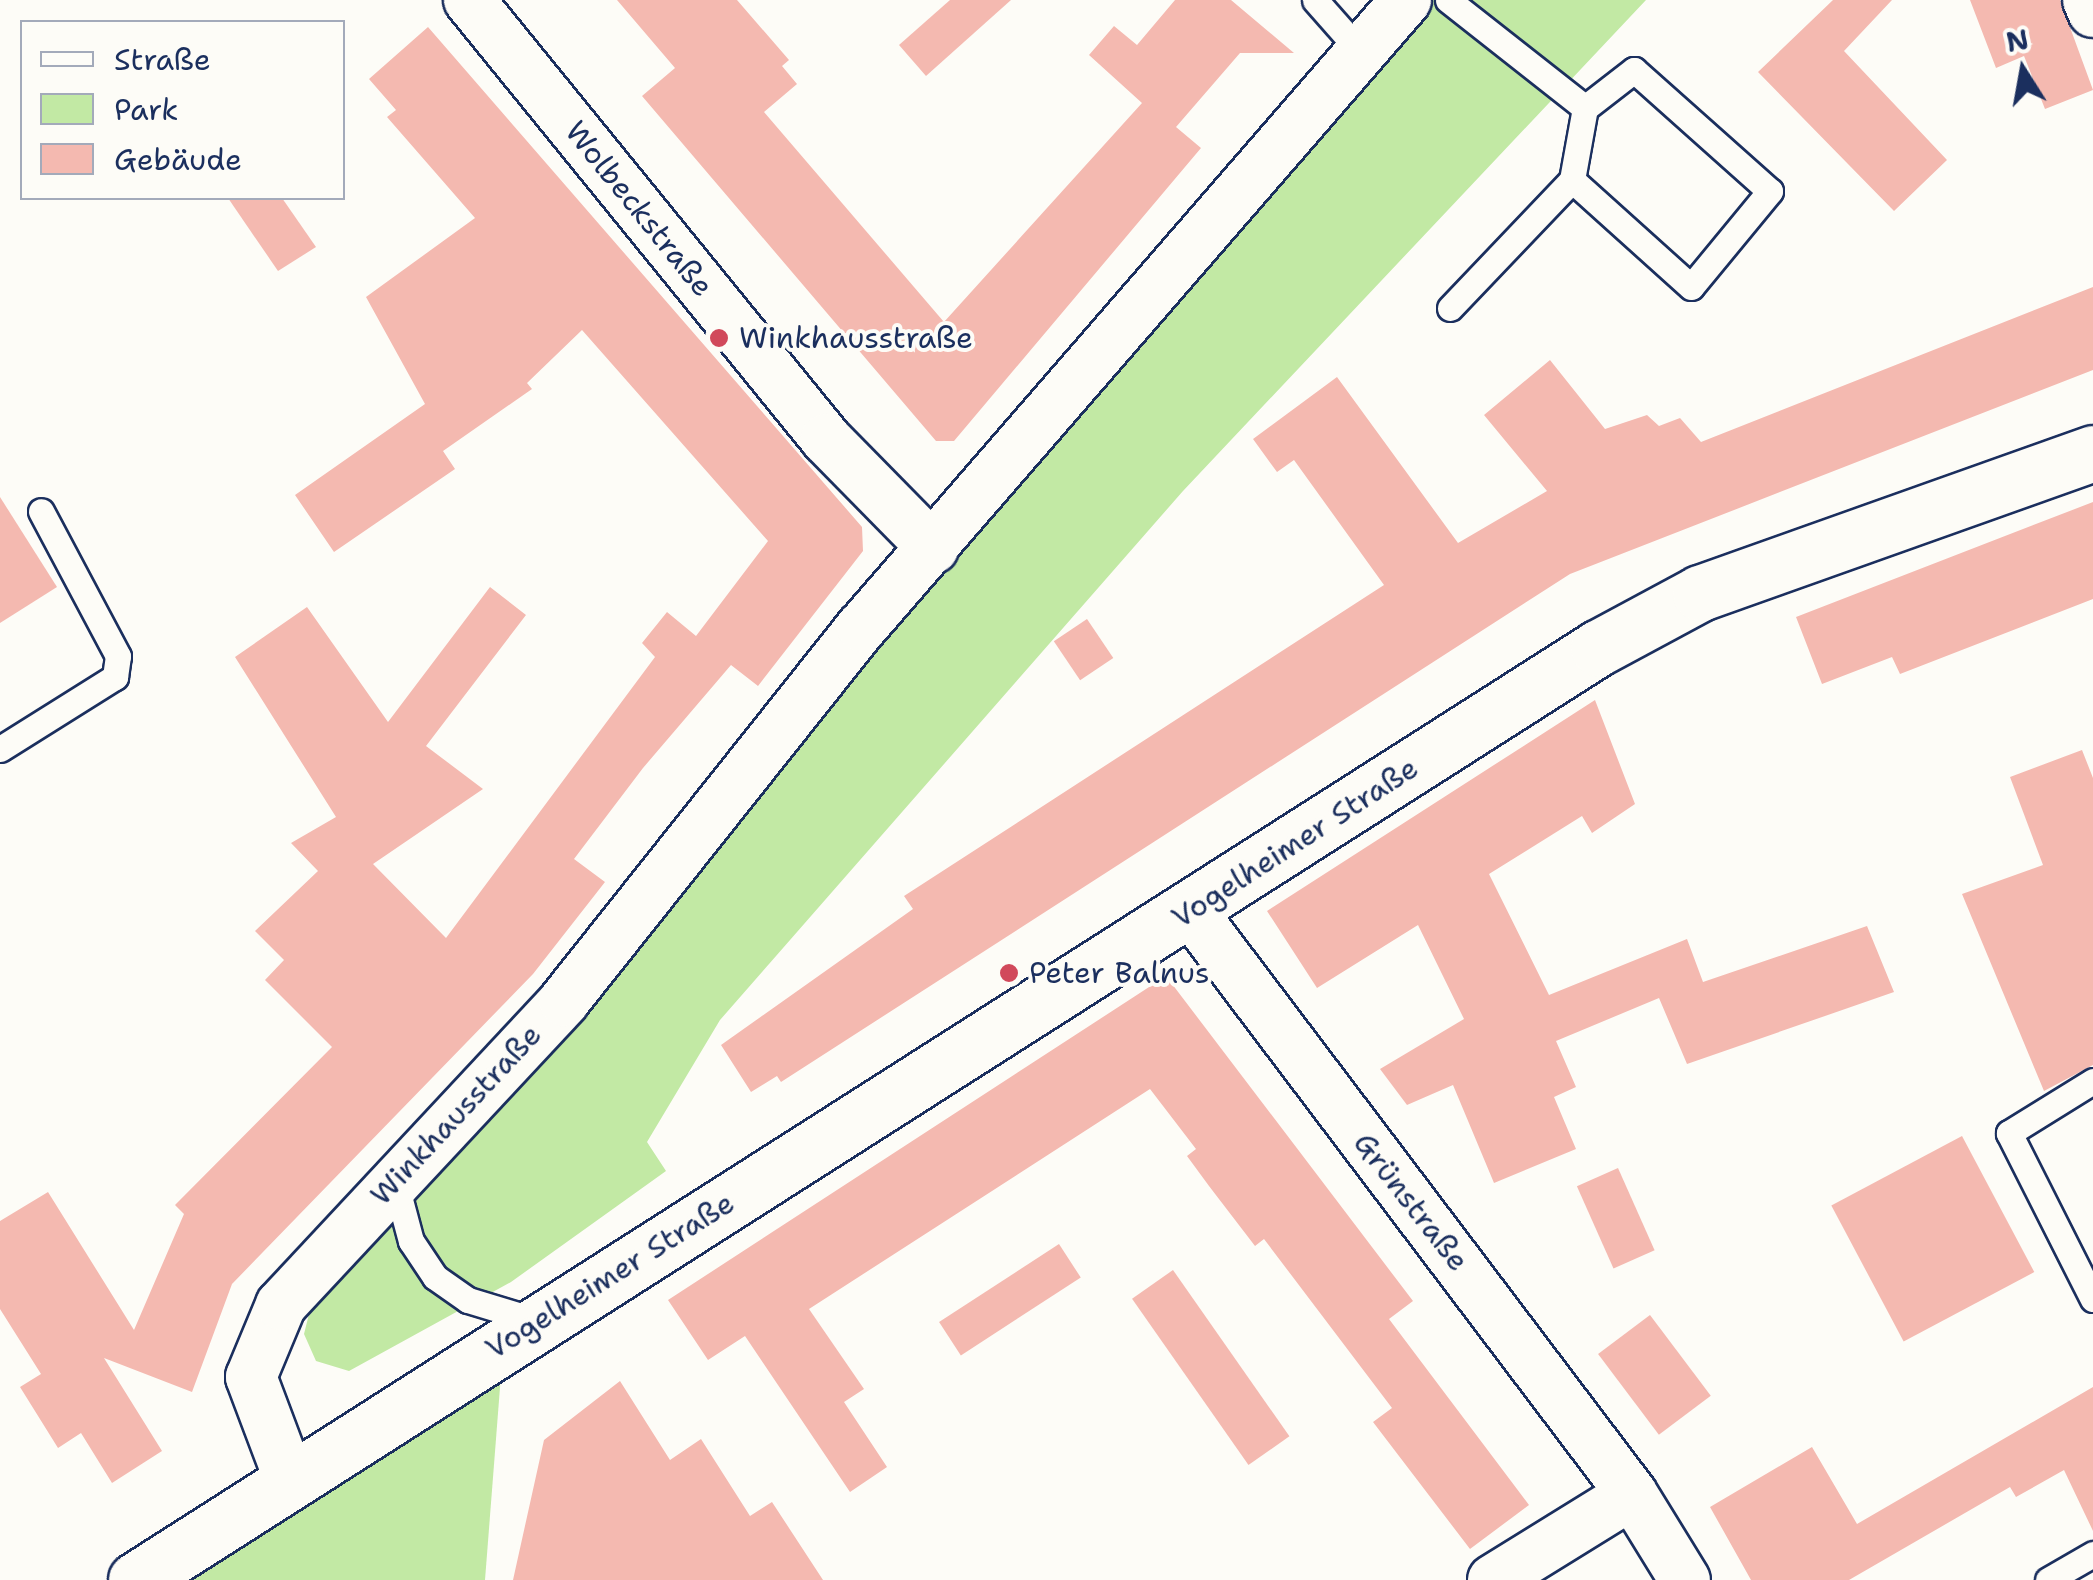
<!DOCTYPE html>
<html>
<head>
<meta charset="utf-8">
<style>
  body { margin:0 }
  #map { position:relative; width:2093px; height:1580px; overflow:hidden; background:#fdfcf7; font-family:"Shantell Sans",sans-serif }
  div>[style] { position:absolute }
  .green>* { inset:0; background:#c2e9a4 }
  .building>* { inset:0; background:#f4b9b0; transform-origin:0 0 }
  .roads { filter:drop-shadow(2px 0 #1b2f5e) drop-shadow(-2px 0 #1b2f5e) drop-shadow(0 2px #1b2f5e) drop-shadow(0 -2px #1b2f5e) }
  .lane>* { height:25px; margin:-12.5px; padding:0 12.5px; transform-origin:12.5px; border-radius:12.5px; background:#fdfcf7 }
  .street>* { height:50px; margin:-25px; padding:0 25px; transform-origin:25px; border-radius:25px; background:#fdfcf7 }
  .secondary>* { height:55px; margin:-27.5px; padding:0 27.5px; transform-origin:27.5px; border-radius:27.5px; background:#fdfcf7 }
  .dots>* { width:28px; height:28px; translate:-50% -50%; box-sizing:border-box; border:5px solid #fdfcf7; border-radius:50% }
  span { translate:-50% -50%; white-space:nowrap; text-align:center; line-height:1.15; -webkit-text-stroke:8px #fdfcf7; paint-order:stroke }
  .street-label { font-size:30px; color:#1b2f5e }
  .poi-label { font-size:30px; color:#1b2f5e }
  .left { translate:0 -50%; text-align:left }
  .legend { position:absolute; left:20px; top:20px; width:325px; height:180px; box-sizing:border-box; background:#fdfcf7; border:2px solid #a3aaba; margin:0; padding:12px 18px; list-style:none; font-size:30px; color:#1b2f5e }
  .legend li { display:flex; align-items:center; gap:20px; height:50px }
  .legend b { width:50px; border:2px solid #a3aaba }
  .north { position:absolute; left:1973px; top:20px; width:100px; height:100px; -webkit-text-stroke:8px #fdfcf7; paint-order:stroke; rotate:349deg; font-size:28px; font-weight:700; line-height:40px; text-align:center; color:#1b2f5e }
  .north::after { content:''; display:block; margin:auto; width:35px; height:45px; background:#1b2f5e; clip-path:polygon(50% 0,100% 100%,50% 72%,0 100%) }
</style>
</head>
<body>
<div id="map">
  <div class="green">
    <div style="clip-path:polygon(1417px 0,1646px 0,1183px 491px,720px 1020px,647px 1142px,666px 1171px,511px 1282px,349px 1371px,316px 1361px,304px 1334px,311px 1306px)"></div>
    <div style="clip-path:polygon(503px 1349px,485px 1580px,142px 1580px)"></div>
  </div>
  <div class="building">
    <div style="clip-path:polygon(617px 0,737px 0,789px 60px,782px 66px,797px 84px,764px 112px,944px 322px,1142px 103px,1089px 55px,1114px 26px,1137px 45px,1175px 0,1231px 0,1294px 53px,1240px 53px,1176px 127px,1201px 148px,954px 441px,936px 441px,642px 96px,675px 68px)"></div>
    <div style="clip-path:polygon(950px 0,1011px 0,926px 76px,899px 45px)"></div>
    <div style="clip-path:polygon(1833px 0,1892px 0,1844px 51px,1947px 160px,1894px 211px,1758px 72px)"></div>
    <div style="clip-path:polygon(1970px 0,2060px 0,2093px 90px,2045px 109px,2024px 56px,1996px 68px)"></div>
    <div style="clip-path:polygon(428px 27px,862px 527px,863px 551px,758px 686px,731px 665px,643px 768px,574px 859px,605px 882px,533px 974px,232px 1284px,192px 1392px,104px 1358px,162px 1451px,112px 1483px,81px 1433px,58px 1448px,20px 1387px,41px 1374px,0 1309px,0 1221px,48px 1192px,134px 1330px,184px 1214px,175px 1205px,332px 1047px,265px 980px,284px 960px,255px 931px,318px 871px,291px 843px,336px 817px,235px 657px,307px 607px,388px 722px,490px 587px,526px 615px,426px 746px,483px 789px,373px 864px,446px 938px,655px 657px,642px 643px,667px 612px,696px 636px,768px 541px,582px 330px,527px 383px,532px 389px,443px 451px,455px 469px,334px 552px,295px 495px,425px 404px,366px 297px,475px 218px,387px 117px,396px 110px,369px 79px)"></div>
    <div style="clip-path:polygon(228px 198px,282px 198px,316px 247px,278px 271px)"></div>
    <div style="clip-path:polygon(2093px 287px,2093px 370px,1570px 574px,781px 1082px,777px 1076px,751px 1092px,721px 1045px,913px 909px,904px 896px,1384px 585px,1294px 460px,1277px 472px,1253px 439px,1337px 377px,1458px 543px,1547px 491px,1484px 415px,1550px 360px,1605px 429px,1647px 415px,1659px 426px,1680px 418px,1701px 442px)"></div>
    <div style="clip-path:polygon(0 497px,57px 587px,0 623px)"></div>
    <div style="clip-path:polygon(2093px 502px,2093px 599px,1900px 674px,1892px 657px,1822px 684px,1796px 617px)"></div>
    <div style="left:1087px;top:619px;width:47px;height:40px;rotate:56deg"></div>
    <div style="clip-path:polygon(1595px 700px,1635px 804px,1592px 833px,1582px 816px,1489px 874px,1549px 995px,1687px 939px,1703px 982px,1867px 926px,1894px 992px,1687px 1064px,1659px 998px,1556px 1041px,1576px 1087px,1554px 1097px,1576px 1149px,1494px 1183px,1453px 1085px,1407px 1105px,1380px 1069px,1464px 1019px,1418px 925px,1317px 988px,1267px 911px)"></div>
    <div style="clip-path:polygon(2082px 750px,2093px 778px,2093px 1065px,2044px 1091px,1962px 894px,2043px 865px,2010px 777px)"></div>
    <div style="clip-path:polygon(1166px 976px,1413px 1301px,1389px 1319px,1529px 1505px,1470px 1549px,1373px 1422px,1392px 1408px,1264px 1239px,1255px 1246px,1209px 1186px,1187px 1156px,1196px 1149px,1150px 1089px,809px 1309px,864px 1389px,844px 1402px,887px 1467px,850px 1492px,745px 1336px,708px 1360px,668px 1300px)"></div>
    <div style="left:1962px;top:1136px;width:154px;height:148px;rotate:62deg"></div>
    <div style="left:1618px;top:1168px;width:90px;height:45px;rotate:66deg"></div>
    <div style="left:1059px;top:1244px;width:40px;height:143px;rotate:57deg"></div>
    <div style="left:1173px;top:1270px;width:203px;height:50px;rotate:55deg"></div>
    <div style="left:1650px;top:1315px;width:101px;height:65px;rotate:53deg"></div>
    <div style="clip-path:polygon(620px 1381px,670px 1460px,701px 1439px,750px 1516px,772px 1502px,823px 1580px,513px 1580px,544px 1440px)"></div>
    <div style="clip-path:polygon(2093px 1387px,2093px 1531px,2064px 1470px,2016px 1497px,2010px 1487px,1849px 1580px,1751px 1580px,1710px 1507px,1812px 1447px,1857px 1524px)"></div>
  </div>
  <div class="roads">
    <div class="lane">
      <div style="left:1315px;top:0;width:68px;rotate:48.6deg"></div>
      <div style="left:1448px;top:0;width:174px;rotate:38.2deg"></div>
      <div style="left:1585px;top:108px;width:62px;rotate:-37.8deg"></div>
      <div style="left:1634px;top:70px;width:182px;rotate:41.7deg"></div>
      <div style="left:1770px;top:191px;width:124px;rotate:129.5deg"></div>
      <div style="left:1691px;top:287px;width:160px;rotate:-138deg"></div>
      <div style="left:1450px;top:308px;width:177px;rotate:-46.4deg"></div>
      <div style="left:1572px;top:180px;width:73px;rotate:-79.8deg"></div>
      <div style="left:0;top:749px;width:136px;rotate:-32.1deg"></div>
      <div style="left:115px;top:677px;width:21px;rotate:-82deg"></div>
      <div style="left:118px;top:656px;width:164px;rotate:-118deg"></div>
      <div style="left:2093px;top:1081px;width:99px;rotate:148.2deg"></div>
      <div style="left:2009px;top:1133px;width:186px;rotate:63.2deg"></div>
      <div style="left:395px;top:1181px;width:62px;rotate:75.1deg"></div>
      <div style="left:411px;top:1241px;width:43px;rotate:56.3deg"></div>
      <div style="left:435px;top:1277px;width:40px;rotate:34.9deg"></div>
      <div style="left:468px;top:1300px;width:69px;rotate:16.9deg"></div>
      <div style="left:2048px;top:1580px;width:52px;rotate:-30deg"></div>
    </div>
    <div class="street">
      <div style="left:469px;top:0;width:566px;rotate:50.88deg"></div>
      <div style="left:826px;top:439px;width:153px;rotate:45.5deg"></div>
      <div style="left:2088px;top:0;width:13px;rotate:67deg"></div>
      <div style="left:1190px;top:910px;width:732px;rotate:52.88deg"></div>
      <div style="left:1632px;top:1494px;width:101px;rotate:58.4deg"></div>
      <div style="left:289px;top:1478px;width:108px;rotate:-110.6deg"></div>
      <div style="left:251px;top:1377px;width:78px;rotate:-67.4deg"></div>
      <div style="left:281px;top:1305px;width:415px;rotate:-47deg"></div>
      <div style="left:564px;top:1001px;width:478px;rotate:-51.5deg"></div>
      <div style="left:862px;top:627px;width:830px;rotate:-49.05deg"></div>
      <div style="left:1493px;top:1580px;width:163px;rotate:-31.7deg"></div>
    </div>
    <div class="secondary">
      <div style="left:136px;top:1580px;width:1734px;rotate:-32.52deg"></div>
      <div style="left:1598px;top:648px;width:116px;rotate:-28.3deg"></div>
      <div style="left:1700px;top:593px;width:417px;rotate:-19.6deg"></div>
    </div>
  </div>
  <div class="dots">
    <div style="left:719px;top:338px;background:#d1495b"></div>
    <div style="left:1009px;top:973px;background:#d1495b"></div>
  </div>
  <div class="street-label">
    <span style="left:639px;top:209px;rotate:51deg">Wolbeckstraße</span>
    <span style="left:1295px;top:843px;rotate:-33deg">Vogelheimer Straße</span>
    <span style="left:456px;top:1115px;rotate:-47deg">Winkhausstraße</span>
    <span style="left:1411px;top:1202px;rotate:52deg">Grünstraße</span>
    <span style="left:610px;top:1276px;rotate:-32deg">Vogelheimer Straße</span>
  </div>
  <div class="poi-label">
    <span class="left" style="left:739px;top:338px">Winkhausstraße</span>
    <span class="left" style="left:1029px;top:973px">Peter Balnus</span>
  </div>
  <ul class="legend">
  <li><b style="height:12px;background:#fdfcf7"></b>Straße</li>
  <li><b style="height:28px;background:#c2e9a4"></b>Park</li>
  <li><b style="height:28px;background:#f4b9b0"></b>Gebäude</li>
  </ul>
  <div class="north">N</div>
</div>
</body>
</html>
